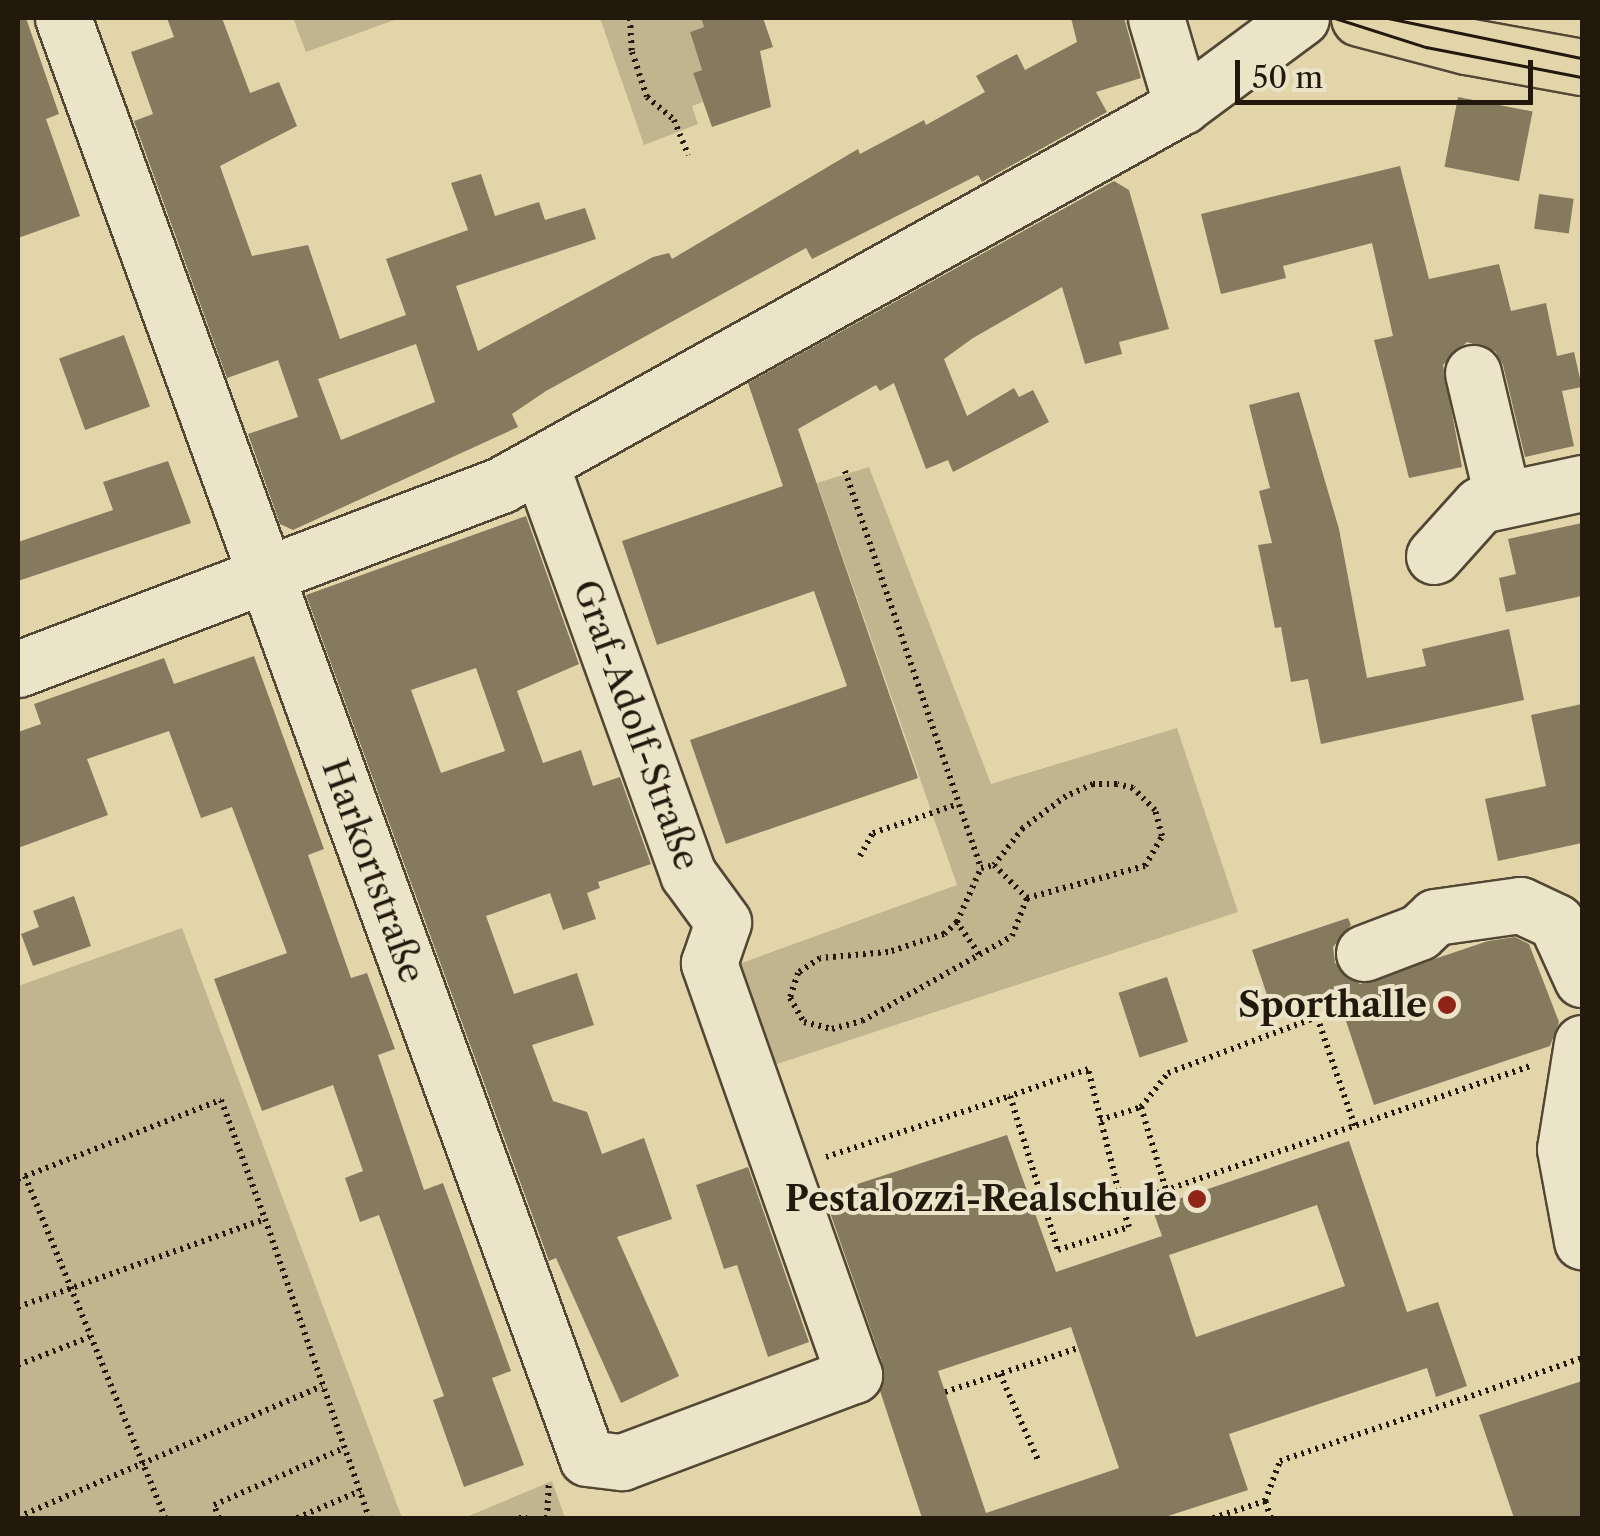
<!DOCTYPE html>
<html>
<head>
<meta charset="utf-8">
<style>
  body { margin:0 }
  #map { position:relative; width:1600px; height:1536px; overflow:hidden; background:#e2d5aa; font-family:"Libre Caslon Text",serif }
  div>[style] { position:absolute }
  .green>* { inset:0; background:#c1b58f }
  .building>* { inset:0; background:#867a5e; transform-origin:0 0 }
  .path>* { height:6px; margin-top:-3px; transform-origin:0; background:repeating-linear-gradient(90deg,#22180c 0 2.5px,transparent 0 7.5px) }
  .roads { filter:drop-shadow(2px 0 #524734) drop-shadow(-2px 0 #524734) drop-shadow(0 2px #524734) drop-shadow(0 -2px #524734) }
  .minor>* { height:55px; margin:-27.5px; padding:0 27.5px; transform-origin:27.5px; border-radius:27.5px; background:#ece4c8 }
  .major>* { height:55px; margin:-27.5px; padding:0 27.5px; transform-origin:27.5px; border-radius:27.5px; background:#e2d5aa }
  .tram>* { height:2.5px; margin:-1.25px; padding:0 1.25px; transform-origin:1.25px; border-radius:1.25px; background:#22180c }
  .dots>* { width:28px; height:28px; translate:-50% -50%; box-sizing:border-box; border:5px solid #ece4c8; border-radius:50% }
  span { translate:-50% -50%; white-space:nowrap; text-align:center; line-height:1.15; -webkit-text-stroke:8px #ece4c8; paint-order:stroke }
  .street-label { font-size:35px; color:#22180c }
  .poi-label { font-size:35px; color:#22180c; font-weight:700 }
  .right { translate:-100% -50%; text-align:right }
  .frame { position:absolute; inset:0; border:20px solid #22180c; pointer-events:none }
  .scale { position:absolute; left:1235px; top:60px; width:298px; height:45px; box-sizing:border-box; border:5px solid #22180c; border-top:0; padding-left:12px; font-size:30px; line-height:35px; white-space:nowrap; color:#22180c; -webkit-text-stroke:8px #ece4c8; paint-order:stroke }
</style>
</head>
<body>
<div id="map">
  <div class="green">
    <div style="clip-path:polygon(293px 18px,400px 18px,306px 52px)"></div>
    <div style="clip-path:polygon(600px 18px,701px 18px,704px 27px,690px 32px,702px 70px,693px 73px,703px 102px,692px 106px,698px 124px,644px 145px)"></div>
    <div style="clip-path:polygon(869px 467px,991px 784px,1177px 728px,1238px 912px,759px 1070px,725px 969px,957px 885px,817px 483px)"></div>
    <div style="clip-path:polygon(182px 928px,402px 1518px,18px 1518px,18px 986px)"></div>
    <div style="clip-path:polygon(552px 1481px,565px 1518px,464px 1518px)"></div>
  </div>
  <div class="building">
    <div style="clip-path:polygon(18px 18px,26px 18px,59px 114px,46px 119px,80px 216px,18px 238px)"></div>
    <div style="clip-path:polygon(evenodd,167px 18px,222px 18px,250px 93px,279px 82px,297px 126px,220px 166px,252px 256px,308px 245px,340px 339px,406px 315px,386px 259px,468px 230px,451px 183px,481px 174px,495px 216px,539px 202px,545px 220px,585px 208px,596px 239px,456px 286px,478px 351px,653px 257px,669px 253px,672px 259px,858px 149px,860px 154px,924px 120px,926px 125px,985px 92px,976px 76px,998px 64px,1017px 54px,1025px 70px,1077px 42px,1071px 18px,1124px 18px,1141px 78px,1096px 92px,1107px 112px,982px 182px,978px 175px,812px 259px,806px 248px,546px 391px,512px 414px,518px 427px,293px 530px,280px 524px,248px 434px,298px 417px,278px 360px,227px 378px,134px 121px,153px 114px,131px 52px,174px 37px,167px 18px,416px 344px,435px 402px,341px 440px,318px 379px,416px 344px)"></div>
    <div style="clip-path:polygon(701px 18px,763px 18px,773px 47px,760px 51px,771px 107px,712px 127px,693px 73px,702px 70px,690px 32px,704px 27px)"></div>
    <div style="left:1458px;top:97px;width:76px;height:71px;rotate:11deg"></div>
    <div style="clip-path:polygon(1400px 166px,1429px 279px,1499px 264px,1511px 311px,1546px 303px,1557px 356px,1574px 352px,1582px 387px,1562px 391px,1574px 446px,1525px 457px,1503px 365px,1495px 351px,1467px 342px,1443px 365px,1462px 467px,1409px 478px,1374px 340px,1393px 336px,1372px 243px,1283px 266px,1286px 278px,1221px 294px,1201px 214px)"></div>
    <div style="clip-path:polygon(1114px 181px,1129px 190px,1169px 329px,1119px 342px,1122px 354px,1085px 364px,1062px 287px,973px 338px,944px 359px,967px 416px,1014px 388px,1019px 397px,1033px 390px,1049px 422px,953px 472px,948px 460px,926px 469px,894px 383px,880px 391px,876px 385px,798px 429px,918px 778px,726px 844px,690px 740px,847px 686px,814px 591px,657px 645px,622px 541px,783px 486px,748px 383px)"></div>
    <div style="left:1539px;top:194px;width:35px;height:35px;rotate:8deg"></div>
    <div style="left:124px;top:335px;width:76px;height:69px;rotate:70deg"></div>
    <div style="clip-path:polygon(1299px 392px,1339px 529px,1367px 678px,1426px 666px,1422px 649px,1509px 629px,1524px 700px,1321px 744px,1308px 679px,1291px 682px,1281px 627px,1275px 628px,1258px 545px,1272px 543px,1259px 491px,1270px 488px,1249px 405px)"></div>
    <div style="clip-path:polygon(168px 461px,191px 523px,18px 581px,18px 542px,113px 510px,103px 482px)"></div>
    <div style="clip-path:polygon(evenodd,526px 516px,579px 664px,517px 691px,543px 763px,581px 750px,593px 786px,620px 777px,651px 864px,598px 882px,600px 888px,587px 893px,596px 919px,563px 930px,550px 893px,486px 916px,514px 994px,577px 973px,594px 1025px,532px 1045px,553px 1101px,587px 1112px,602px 1154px,644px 1138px,672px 1219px,617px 1237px,679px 1376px,621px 1403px,556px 1258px,549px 1261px,306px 595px,526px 516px,476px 668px,505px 751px,441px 773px,411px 690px,476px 668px)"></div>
    <div style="clip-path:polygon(1582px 523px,1582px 596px,1506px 612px,1499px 578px,1516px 574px,1508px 539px)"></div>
    <div style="clip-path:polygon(254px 656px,324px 849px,308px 855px,351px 978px,367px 973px,395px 1049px,378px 1055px,424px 1190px,443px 1183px,511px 1371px,492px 1378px,524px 1465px,464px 1487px,433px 1400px,444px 1396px,379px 1215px,360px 1222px,345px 1178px,363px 1171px,333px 1085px,262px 1111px,214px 979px,287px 953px,232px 807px,201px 818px,169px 731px,87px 759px,108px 815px,18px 848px,18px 732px,41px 724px,34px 704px,164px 658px,174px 684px)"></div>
    <div style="clip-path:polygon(1582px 704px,1582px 843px,1498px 861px,1485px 799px,1546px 786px,1531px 715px)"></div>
    <div style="clip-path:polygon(74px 896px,91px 946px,33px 966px,21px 934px,39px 927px,33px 911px)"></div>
    <div style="clip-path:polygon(1348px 918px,1351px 925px,1333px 947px,1335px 963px,1360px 984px,1488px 941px,1515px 937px,1529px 944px,1559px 1022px,1550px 1046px,1374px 1105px,1337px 994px,1274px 1016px,1252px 950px)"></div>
    <div style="left:1167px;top:977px;width:68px;height:51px;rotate:72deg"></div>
    <div style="clip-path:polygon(evenodd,1007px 1135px,1056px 1272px,1162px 1236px,1152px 1208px,1349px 1141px,1407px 1312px,1438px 1302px,1467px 1386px,1436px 1397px,1427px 1368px,1229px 1434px,1248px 1490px,1162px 1518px,922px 1518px,880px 1391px,883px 1365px,824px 1195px,1007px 1135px,1317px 1205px,1345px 1286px,1196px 1337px,1169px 1255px,1317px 1205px,1007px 1135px,1071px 1327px,1119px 1468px,986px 1513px,938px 1371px,1071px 1327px)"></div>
    <div style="clip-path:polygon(748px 1167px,809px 1342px,768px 1357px,737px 1265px,724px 1269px,696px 1185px)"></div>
    <div style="clip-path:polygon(1582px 1381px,1582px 1518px,1514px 1518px,1479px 1415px)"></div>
  </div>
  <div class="path">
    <div style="left:630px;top:18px;width:34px;rotate:87deg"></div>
    <div style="left:632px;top:52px;width:47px;rotate:71.6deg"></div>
    <div style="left:647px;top:97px;width:35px;rotate:40deg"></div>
    <div style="left:674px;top:120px;width:38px;rotate:68deg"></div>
    <div style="left:845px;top:471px;width:420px;rotate:71.1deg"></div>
    <div style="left:860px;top:856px;width:26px;rotate:-61deg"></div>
    <div style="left:873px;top:833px;width:90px;rotate:-18.8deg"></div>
    <div style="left:957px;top:922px;width:18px;rotate:137deg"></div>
    <div style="left:944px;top:934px;width:59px;rotate:162.2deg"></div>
    <div style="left:888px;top:952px;width:68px;rotate:175deg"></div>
    <div style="left:820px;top:958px;width:27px;rotate:146deg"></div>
    <div style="left:798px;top:973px;width:26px;rotate:108deg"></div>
    <div style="left:790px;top:998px;width:28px;rotate:60deg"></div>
    <div style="left:804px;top:1022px;width:29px;rotate:14deg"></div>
    <div style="left:832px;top:1029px;width:31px;rotate:-15deg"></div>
    <div style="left:862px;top:1021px;width:172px;rotate:-29.5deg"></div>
    <div style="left:1012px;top:936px;width:41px;rotate:-68.5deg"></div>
    <div style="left:1027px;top:898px;width:122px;rotate:-15.2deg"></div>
    <div style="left:1145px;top:866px;width:34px;rotate:-60deg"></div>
    <div style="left:1162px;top:836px;width:27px;rotate:-105deg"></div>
    <div style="left:1155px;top:810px;width:31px;rotate:-135deg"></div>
    <div style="left:1133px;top:788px;width:16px;rotate:-166deg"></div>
    <div style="left:1117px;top:784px;width:24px;rotate:180deg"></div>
    <div style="left:1093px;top:784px;width:30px;rotate:156deg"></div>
    <div style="left:1066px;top:796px;width:54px;rotate:143.3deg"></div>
    <div style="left:1023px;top:828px;width:47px;rotate:128.1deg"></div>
    <div style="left:994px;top:865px;width:47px;rotate:45deg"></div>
    <div style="left:979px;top:954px;width:39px;rotate:-125deg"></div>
    <div style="left:957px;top:922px;width:59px;rotate:-66deg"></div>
    <div style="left:981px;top:868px;width:13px;rotate:-13deg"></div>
    <div style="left:1141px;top:1107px;width:87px;rotate:73.2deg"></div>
    <div style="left:1100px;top:1120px;width:43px;rotate:-17.6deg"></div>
    <div style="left:1141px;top:1107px;width:43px;rotate:-51.5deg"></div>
    <div style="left:1168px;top:1073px;width:159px;rotate:-20.6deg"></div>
    <div style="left:1317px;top:1017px;width:116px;rotate:70.9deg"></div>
    <div style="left:826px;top:1157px;width:194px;rotate:-18.3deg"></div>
    <div style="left:25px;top:1176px;width:370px;rotate:67.7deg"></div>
    <div style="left:18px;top:1179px;width:218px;rotate:-21.3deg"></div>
    <div style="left:221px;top:1100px;width:127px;rotate:69.7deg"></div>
    <div style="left:1122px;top:1205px;width:140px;rotate:-104deg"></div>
    <div style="left:1088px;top:1069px;width:83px;rotate:160.9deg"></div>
    <div style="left:1010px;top:1096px;width:161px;rotate:72.7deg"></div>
    <div style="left:1058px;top:1250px;width:75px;rotate:-17.9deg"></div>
    <div style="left:1129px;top:1227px;width:23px;rotate:-108deg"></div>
    <div style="left:1122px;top:1205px;width:434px;rotate:-18.8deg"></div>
    <div style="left:18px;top:1307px;width:262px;rotate:-19.6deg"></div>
    <div style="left:265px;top:1219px;width:317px;rotate:70.8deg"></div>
    <div style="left:18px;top:1365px;width:77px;rotate:-21.3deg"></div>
    <div style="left:1000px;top:1374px;width:94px;rotate:66.2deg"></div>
    <div style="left:945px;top:1392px;width:140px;rotate:-18.3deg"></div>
    <div style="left:18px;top:1517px;width:331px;rotate:-23.3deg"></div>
    <div style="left:219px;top:1518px;width:14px;rotate:-111deg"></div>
    <div style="left:214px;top:1505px;width:142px;rotate:-23.7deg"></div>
    <div style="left:297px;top:1518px;width:69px;rotate:-23.2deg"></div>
    <div style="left:519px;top:1518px;width:8px"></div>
    <div style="left:547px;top:1518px;width:35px;rotate:-87deg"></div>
    <div style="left:1213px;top:1518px;width:55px;rotate:-18.1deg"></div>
    <div style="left:1271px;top:1518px;width:18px;rotate:-109deg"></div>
    <div style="left:1265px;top:1501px;width:43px;rotate:-69.4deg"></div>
    <div style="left:1280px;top:1461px;width:319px;rotate:-18.8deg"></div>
  </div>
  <div class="roads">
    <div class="minor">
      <div style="left:63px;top:18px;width:1532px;rotate:70deg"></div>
      <div style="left:587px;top:1458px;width:35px;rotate:7deg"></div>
      <div style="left:622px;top:1462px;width:248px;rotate:-20.6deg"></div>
      <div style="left:854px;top:1375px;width:437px;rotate:-109.4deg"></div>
      <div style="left:709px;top:963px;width:43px;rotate:-71.1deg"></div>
      <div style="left:723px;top:922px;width:59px;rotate:-126.1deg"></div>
      <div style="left:688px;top:874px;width:435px;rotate:-109.8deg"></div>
      <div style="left:1156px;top:18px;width:92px;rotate:73.5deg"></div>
      <div style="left:1473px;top:373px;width:130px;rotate:76.7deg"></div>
      <div style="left:1434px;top:556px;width:69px;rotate:-48deg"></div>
      <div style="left:1480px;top:505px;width:104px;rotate:-12.2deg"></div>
      <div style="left:18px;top:669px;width:517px;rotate:-20.85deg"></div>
      <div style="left:501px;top:485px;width:779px;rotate:-29.1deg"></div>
      <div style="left:1182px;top:106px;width:148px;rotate:-36.5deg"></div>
      <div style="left:1364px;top:953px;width:59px;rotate:-20.9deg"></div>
      <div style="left:1419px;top:932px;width:22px;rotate:-43deg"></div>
      <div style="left:1435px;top:917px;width:86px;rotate:-8deg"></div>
      <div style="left:1520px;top:905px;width:40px;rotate:25deg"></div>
      <div style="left:1556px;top:922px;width:63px;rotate:65.5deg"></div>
      <div style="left:1582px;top:1043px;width:107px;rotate:99.1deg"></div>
      <div style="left:1565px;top:1149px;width:94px;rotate:79.5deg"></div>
    </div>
    <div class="major">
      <div style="left:1359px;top:18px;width:111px;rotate:14.7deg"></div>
      <div style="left:1466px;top:46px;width:118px;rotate:10.3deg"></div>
    </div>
  </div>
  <div class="tram">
    <div style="left:1335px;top:18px;width:96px;rotate:17.7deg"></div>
    <div style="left:1426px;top:47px;width:159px;rotate:10.9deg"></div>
    <div style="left:1388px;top:18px;width:198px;rotate:11.7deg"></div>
  </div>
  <div class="dots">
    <div style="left:1447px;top:1005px;background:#8f2418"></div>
    <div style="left:1197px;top:1199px;background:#8f2418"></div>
  </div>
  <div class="street-label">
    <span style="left:636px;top:725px;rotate:70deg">Graf-Adolf-Straße</span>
    <span style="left:373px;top:871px;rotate:70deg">Harkortstraße</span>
  </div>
  <div class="poi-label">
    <span class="right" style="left:1427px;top:1005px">Sporthalle</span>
    <span class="right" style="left:1177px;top:1199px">Pestalozzi-Realschule</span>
  </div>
  <div class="frame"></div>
  <div class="scale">50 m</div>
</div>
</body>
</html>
